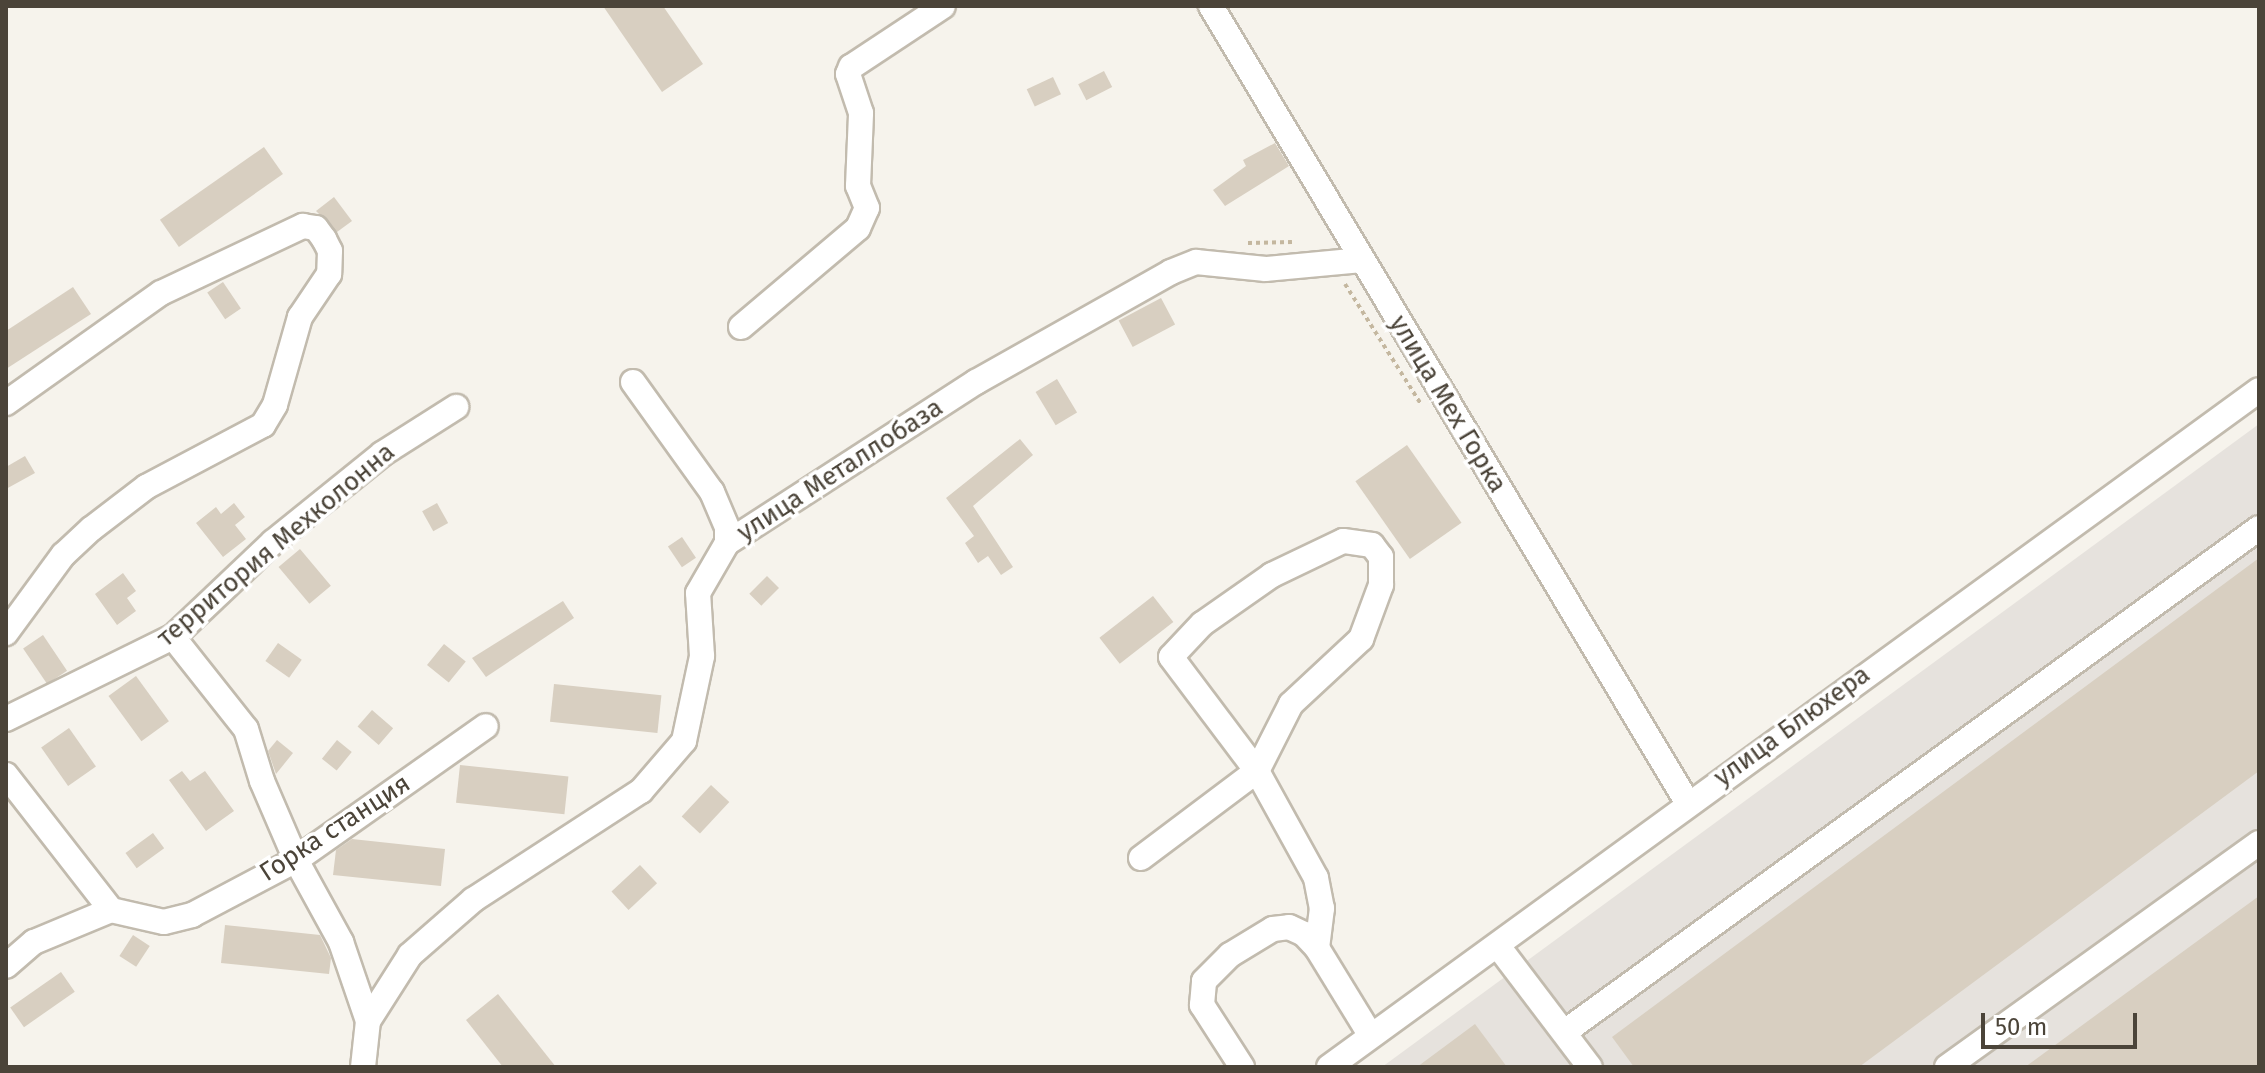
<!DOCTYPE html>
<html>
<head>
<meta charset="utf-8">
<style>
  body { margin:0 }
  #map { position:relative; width:2265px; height:1073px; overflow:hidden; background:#f6f3ec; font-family:"Fira Sans",sans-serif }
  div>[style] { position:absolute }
  .industrial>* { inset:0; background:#e6e2dd }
  .building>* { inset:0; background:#d8cfc1; transform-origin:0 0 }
  .path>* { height:4px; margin-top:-2px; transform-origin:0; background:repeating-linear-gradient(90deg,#c4b79f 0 4px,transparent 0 8px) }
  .roads { filter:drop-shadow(2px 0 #c2bbae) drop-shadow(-2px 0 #c2bbae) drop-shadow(0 2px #c2bbae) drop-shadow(0 -2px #c2bbae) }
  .minor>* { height:24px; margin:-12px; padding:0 12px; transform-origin:12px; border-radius:12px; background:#fff }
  span { translate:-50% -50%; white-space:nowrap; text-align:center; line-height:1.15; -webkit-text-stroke:7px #fff; paint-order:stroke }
  .street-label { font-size:26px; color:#4b4439 }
  .frame { position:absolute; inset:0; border:8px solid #4b4439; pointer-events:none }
  .scale { position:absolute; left:1981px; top:1013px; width:156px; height:36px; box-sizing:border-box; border:4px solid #4b4439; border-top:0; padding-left:10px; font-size:24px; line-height:28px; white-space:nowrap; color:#4b4439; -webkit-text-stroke:6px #fff; paint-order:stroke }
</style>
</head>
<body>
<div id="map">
  <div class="industrial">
    <div style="clip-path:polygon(2259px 424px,2259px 1067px,1382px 1067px)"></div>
  </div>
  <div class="building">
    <div style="clip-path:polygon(603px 6px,663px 6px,703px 64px,662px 92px)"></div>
    <div style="left:1104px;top:71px;width:18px;height:29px;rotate:63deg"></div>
    <div style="left:1053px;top:77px;width:19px;height:29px;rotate:65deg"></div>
    <div style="clip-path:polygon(1275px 143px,1289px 166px,1225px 206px,1213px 190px,1246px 166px,1243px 160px)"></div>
    <div style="left:264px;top:147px;width:33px;height:127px;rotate:55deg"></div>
    <div style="clip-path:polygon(334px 197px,352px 221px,337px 232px,316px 211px)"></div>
    <div style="left:223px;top:282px;width:32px;height:19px;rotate:56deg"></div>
    <div style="clip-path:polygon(73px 287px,91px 314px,6px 369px,6px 331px)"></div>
    <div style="left:1161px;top:298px;width:30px;height:48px;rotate:62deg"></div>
    <div style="left:1057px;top:379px;width:39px;height:25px;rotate:59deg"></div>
    <div style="clip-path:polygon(1020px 439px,1033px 455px,973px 506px,1013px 567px,1001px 575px,988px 556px,978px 563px,965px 543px,974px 536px,946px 498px)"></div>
    <div style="left:1407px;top:445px;width:95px;height:63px;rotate:55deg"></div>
    <div style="clip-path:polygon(25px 456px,35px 473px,6px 489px,6px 467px)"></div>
    <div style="clip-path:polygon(234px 503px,245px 517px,235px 525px,246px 539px,223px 557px,196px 523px,216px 507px,221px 514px)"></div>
    <div style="left:437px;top:503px;width:23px;height:17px;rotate:61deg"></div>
    <div style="left:682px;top:537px;width:25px;height:17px;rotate:56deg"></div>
    <div style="left:300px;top:549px;width:48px;height:28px;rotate:50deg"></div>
    <div style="clip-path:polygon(2259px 558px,2259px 771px,1859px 1067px,1634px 1067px,1612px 1037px)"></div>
    <div style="clip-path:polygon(123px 573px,136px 591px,127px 598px,136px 611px,117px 625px,95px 594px)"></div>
    <div style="left:767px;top:576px;width:17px;height:25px;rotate:45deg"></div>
    <div style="left:1153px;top:596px;width:33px;height:68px;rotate:52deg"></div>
    <div style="clip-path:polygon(563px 601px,574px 618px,486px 677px,472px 658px)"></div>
    <div style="left:43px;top:635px;width:43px;height:24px;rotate:56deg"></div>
    <div style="left:278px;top:643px;width:29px;height:22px;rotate:35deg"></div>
    <div style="left:444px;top:644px;width:28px;height:27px;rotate:39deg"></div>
    <div style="left:136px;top:676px;width:56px;height:34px;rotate:54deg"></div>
    <div style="left:554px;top:684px;width:108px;height:38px;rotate:6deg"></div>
    <div style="left:372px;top:710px;width:28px;height:22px;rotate:41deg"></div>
    <div style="left:69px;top:728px;width:47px;height:34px;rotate:55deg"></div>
    <div style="clip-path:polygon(277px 740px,293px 753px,276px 774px,268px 751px)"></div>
    <div style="left:337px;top:740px;width:19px;height:24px;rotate:39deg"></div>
    <div style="left:460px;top:765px;width:109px;height:38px;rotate:6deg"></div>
    <div style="clip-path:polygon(182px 771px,190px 781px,205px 771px,234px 811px,206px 831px,169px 780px)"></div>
    <div style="left:711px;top:785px;width:25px;height:43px;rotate:43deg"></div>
    <div style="left:153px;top:833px;width:19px;height:34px;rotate:54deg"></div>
    <div style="clip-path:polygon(352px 839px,445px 849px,441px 886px,333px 875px,336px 850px)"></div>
    <div style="left:640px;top:865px;width:25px;height:39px;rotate:47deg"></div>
    <div style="clip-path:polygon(2259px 896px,2259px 1067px,2025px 1067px)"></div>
    <div style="clip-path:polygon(225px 925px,320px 935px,331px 958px,329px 974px,221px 963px)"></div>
    <div style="left:133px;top:935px;width:20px;height:25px;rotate:33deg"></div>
    <div style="left:61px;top:972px;width:24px;height:62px;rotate:55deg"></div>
    <div style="clip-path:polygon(498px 994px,556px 1067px,503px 1067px,466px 1020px)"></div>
    <div style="clip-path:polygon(1475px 1024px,1507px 1067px,1417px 1067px)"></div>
  </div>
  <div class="path">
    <div style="left:1248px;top:243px;width:44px;rotate:-1.3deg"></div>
    <div style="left:1345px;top:284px;width:142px;rotate:57.7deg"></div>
  </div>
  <div class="roads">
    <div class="minor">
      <div style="left:1211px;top:6px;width:927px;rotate:59.12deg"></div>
      <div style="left:741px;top:327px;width:153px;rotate:-40.2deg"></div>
      <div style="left:858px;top:228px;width:22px;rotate:-66deg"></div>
      <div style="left:867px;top:208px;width:24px;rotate:-112deg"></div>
      <div style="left:858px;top:186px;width:73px;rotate:-87.6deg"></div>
      <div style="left:861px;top:113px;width:41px;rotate:-108.4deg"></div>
      <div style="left:848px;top:74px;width:8px;rotate:-67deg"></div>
      <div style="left:851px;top:67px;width:110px;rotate:-33.5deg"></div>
      <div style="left:633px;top:382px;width:135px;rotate:54.3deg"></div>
      <div style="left:712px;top:492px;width:39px;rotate:67deg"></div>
      <div style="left:727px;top:528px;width:15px;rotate:90deg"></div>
      <div style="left:6px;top:403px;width:190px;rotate:-35.4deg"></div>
      <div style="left:161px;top:293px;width:157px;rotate:-25.3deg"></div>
      <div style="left:303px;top:226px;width:13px;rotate:9deg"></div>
      <div style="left:316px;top:228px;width:14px;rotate:54deg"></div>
      <div style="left:324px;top:239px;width:13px;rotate:63deg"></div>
      <div style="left:330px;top:251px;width:23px;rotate:92deg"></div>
      <div style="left:329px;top:274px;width:52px;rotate:124deg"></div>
      <div style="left:300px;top:317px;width:91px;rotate:105.9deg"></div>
      <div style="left:275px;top:405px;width:23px;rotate:121deg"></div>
      <div style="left:263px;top:425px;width:132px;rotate:152.1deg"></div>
      <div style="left:146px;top:487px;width:69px;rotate:142.6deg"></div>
      <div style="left:91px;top:529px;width:38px;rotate:137deg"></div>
      <div style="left:63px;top:555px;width:97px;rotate:126.2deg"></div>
      <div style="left:173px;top:637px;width:117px;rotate:51.6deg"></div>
      <div style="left:246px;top:729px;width:54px;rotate:72.9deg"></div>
      <div style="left:262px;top:781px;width:86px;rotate:66.7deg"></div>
      <div style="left:296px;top:860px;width:94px;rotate:61.2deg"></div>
      <div style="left:341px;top:942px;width:83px;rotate:71.1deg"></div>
      <div style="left:6px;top:719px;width:186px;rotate:-26.2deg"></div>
      <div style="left:173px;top:637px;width:138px;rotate:-43.5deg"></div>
      <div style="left:273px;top:542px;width:140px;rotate:-38.9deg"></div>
      <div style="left:382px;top:454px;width:88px;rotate:-32.4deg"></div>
      <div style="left:6px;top:775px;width:171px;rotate:52.1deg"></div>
      <div style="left:111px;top:910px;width:54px;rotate:12.8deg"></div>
      <div style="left:164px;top:922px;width:29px;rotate:-14deg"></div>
      <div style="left:192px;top:915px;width:118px;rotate:-27.9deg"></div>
      <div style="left:296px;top:860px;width:232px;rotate:-35.2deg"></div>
      <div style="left:1141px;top:858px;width:145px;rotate:-36.9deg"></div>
      <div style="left:1257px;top:771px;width:75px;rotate:-63.1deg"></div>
      <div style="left:1291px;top:704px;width:96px;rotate:-42.9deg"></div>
      <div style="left:1361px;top:639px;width:58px;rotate:-69.7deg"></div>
      <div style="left:1381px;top:585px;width:28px;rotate:-90deg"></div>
      <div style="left:1381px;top:557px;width:15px;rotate:-127deg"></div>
      <div style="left:1372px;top:545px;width:29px;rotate:-172deg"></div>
      <div style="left:1343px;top:541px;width:79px;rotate:154.4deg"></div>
      <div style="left:1272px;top:575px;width:85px;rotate:145deg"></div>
      <div style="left:1202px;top:624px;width:45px;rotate:133.2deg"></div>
      <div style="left:1171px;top:657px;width:143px;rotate:53deg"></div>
      <div style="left:1257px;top:771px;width:122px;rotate:61.1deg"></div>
      <div style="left:1316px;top:878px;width:31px;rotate:79deg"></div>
      <div style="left:1322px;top:908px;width:40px;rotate:97.1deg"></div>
      <div style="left:1498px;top:946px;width:152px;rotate:52.8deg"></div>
      <div style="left:6px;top:966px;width:37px;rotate:-41deg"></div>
      <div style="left:34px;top:942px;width:83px;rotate:-22.6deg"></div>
      <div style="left:1566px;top:1031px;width:856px;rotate:-35.97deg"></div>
      <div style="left:363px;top:1067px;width:46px;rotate:-83.8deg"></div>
      <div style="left:368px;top:1021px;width:78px;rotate:-57.5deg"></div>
      <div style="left:410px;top:955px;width:84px;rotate:-41.1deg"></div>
      <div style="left:473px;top:900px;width:200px;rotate:-33deg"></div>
      <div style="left:641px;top:791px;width:66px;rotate:-49.3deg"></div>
      <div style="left:684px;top:741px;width:87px;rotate:-78deg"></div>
      <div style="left:702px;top:656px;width:63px;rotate:-93.6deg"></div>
      <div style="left:698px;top:593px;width:58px;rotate:-59.9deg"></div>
      <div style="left:727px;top:543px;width:297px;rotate:-32.9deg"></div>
      <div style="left:976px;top:382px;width:224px;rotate:-29.4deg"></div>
      <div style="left:1171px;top:272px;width:27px;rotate:-22deg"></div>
      <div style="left:1196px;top:262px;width:70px;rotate:5.7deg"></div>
      <div style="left:1266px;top:269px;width:95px;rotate:-5.4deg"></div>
      <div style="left:1242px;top:1067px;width:74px;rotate:-122.8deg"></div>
      <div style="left:1202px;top:1005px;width:24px;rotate:-85deg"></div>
      <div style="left:1204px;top:981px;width:37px;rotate:-45deg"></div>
      <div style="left:1230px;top:955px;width:50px;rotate:-31.2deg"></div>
      <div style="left:1273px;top:929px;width:16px;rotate:-7deg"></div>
      <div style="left:1289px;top:927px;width:17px;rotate:25deg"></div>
      <div style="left:1304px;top:934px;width:19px;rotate:47deg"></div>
      <div style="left:1317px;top:948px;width:103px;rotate:58.5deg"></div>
      <div style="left:1329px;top:1067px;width:1150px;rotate:-36.05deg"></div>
      <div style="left:1947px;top:1067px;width:384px;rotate:-35.7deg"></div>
    </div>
  </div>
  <div class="street-label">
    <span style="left:1448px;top:404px;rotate:59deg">улица Мех Горка</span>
    <span style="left:840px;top:470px;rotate:-33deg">улица Металлобаза</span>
    <span style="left:276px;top:545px;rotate:-40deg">территория Мехколонна</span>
    <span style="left:1792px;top:726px;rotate:-36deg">улица Блюхера</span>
    <span style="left:335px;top:828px;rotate:-33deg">Горка станция</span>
  </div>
  <div class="frame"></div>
  <div class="scale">50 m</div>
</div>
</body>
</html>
